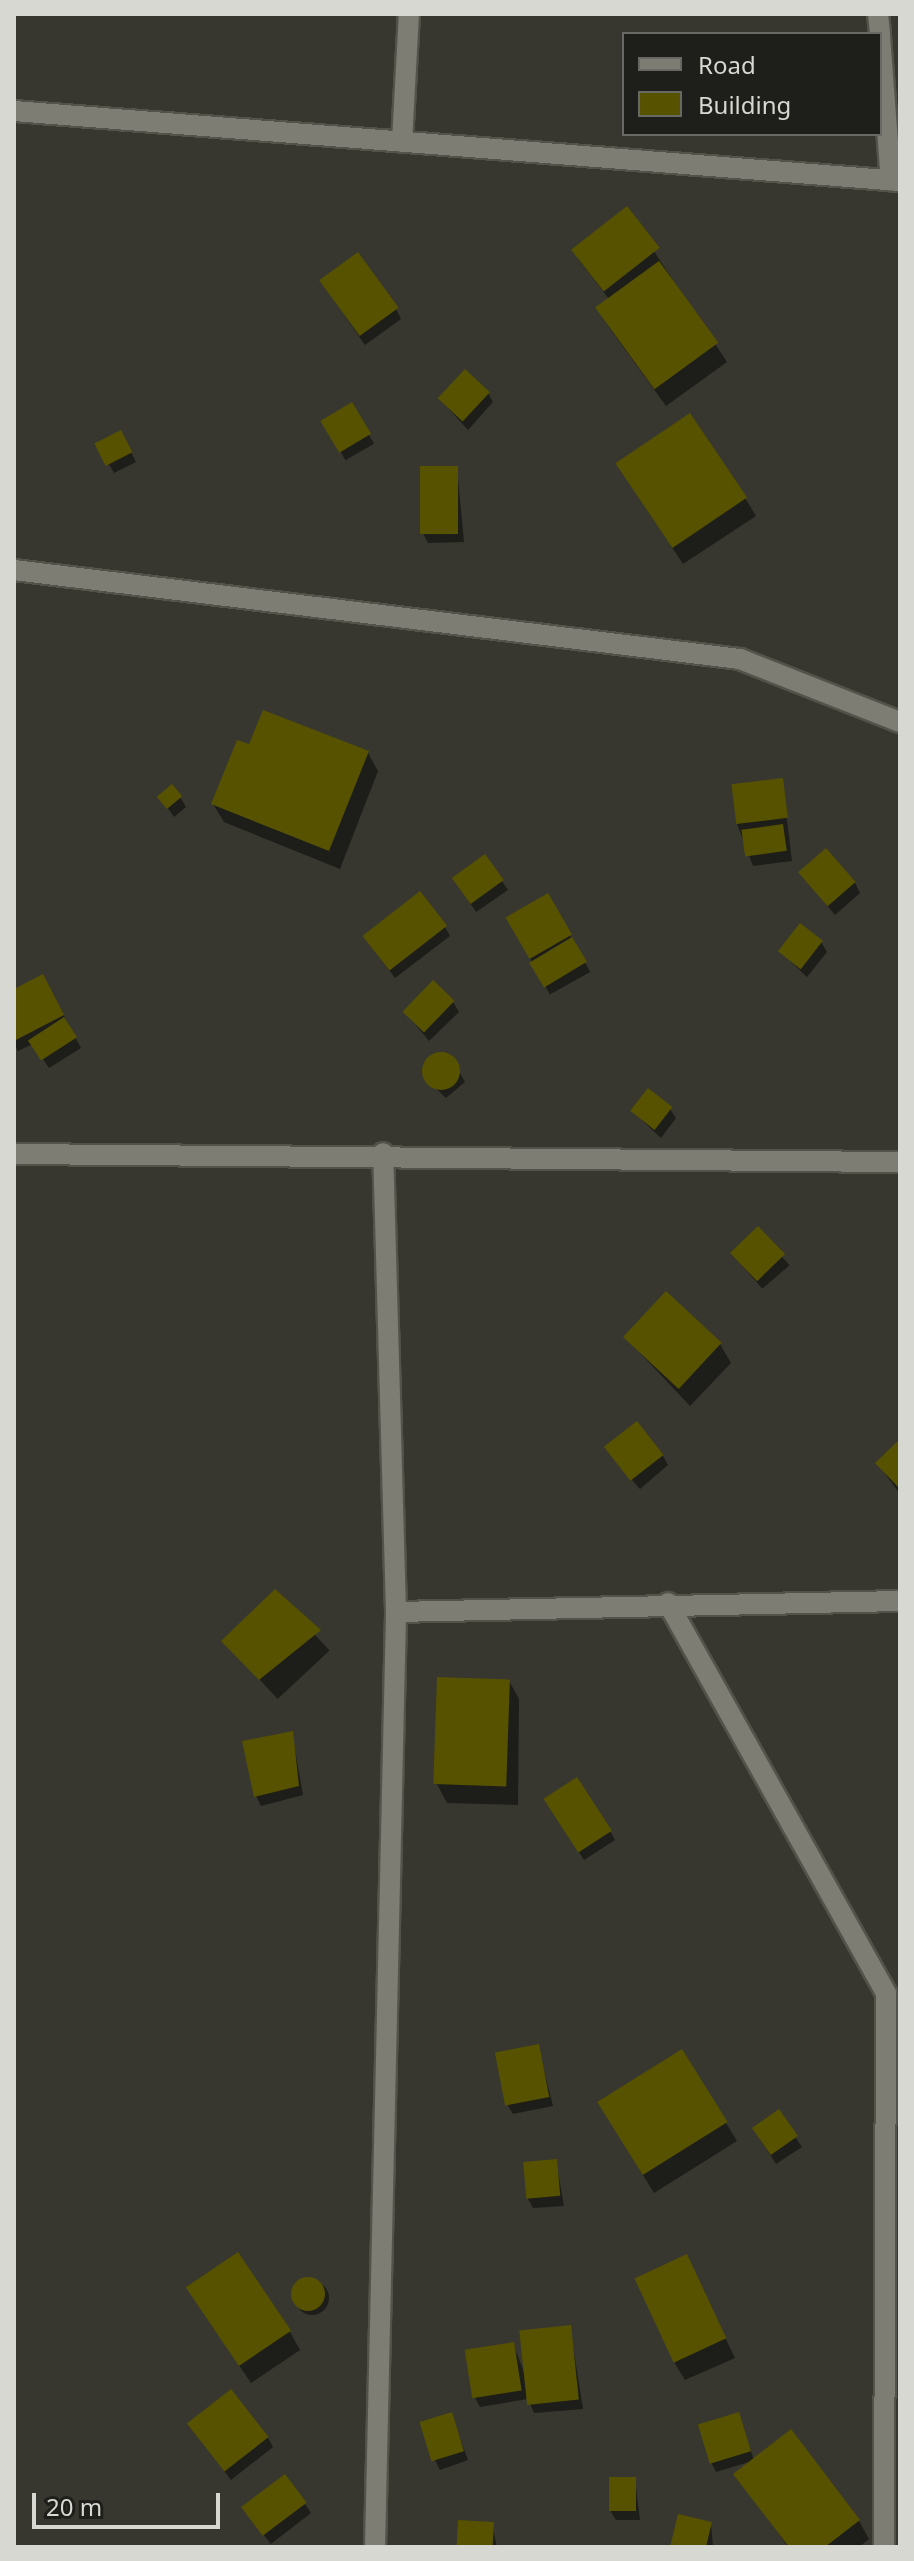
<!DOCTYPE html>
<html>
<head>
<meta charset="utf-8">
<style>
  body { margin:0 }
  #map { position:relative; width:914px; height:2561px; overflow:hidden; background:#37372f; font-family:"Noto Sans",sans-serif }
  div>[style] { position:absolute }
  .shadow>* { inset:0; background:#0007; transform-origin:0 0 }
  .round { border-radius:50% }
  .building>* { inset:0; background:#575200; transform-origin:0 0 }
  .roads { filter:drop-shadow(2px 0 #53534b) drop-shadow(-2px 0 #53534b) drop-shadow(0 2px #53534b) drop-shadow(0 -2px #53534b) }
  .minor>* { height:20px; margin:-10px; padding:0 10px; transform-origin:10px; border-radius:10px; background:#7d7d73 }
  span { translate:-50% -50%; white-space:nowrap; text-align:center; line-height:1.15; -webkit-text-stroke:6px #1e1e1a; paint-order:stroke }
  .frame { position:absolute; inset:0; border:16px solid #d8d8d2; pointer-events:none }
  .legend { position:absolute; left:622px; top:32px; width:260px; height:104px; box-sizing:border-box; background:#1e1e1a; border:2px solid #686864; margin:0; padding:10px 14px; list-style:none; font-size:24px; color:#d8d8d2 }
  .legend li { display:flex; align-items:center; gap:16px; height:40px }
  .legend b { width:40px; border:2px solid #686864 }
  .scale { position:absolute; left:32px; top:2493px; width:188px; height:36px; box-sizing:border-box; border:4px solid #d8d8d2; border-top:0; padding-left:10px; font-size:24px; line-height:28px; white-space:nowrap; color:#d8d8d2; -webkit-text-stroke:6px #1e1e1a; paint-order:stroke }
</style>
</head>
<body>
<div id="map">
  <div class="shadow">
    <div style="clip-path:polygon(626px 209px,727px 362px,666px 406px,608px 326px,597px 307px,609px 299px,578px 259px)"></div>
    <div style="clip-path:polygon(327px 290px,396px 309px,401px 319px,365px 345px)"></div>
    <div style="clip-path:polygon(488px 393px,493px 402px,468px 430px,439px 398px)"></div>
    <div style="left:351px;top:404px;width:46px;height:33px;rotate:60deg"></div>
    <div style="clip-path:polygon(126px 442px,136px 462px,114px 473px,98px 445px)"></div>
    <div style="clip-path:polygon(457px 468px,464px 542px,428px 543px,423px 533px)"></div>
    <div style="clip-path:polygon(628px 481px,745px 498px,756px 516px,683px 564px)"></div>
    <div style="clip-path:polygon(250px 747px,368px 753px,378px 771px,340px 869px,224px 822px,213px 804px)"></div>
    <div style="clip-path:polygon(782px 780px,792px 861px,753px 866px,737px 824px)"></div>
    <div style="clip-path:polygon(160px 797px,180px 797px,186px 807px,174px 817px)"></div>
    <div style="clip-path:polygon(801px 874px,855px 883px,860px 893px,835px 915px)"></div>
    <div style="clip-path:polygon(502px 881px,508px 890px,476px 912px,460px 888px)"></div>
    <div style="left:548px;top:896px;width:87px;height:46px;rotate:61deg"></div>
    <div style="clip-path:polygon(445px 927px,450px 936px,395px 978px,370px 945px)"></div>
    <div style="clip-path:polygon(821px 942px,827px 952px,807px 977px,780px 951px)"></div>
    <div style="clip-path:polygon(48px 986px,81px 1048px,49px 1068px,33px 1044px,18px 1051px,14px 1044px,14px 991px)"></div>
    <div style="clip-path:polygon(453px 1002px,459px 1012px,429px 1041px,404px 1011px)"></div>
    <div style="clip-path:polygon(451px 1057px,465px 1082px,446px 1098px,430px 1083px,431px 1058px)"></div>
    <div style="clip-path:polygon(670px 1109px,676px 1118px,661px 1138px,633px 1112px)"></div>
    <div style="left:758px;top:1229px;width:48px;height:36px;rotate:49deg"></div>
    <div style="clip-path:polygon(625px 1337px,720px 1344px,731px 1363px,690px 1406px)"></div>
    <div style="clip-path:polygon(900px 1442px,900px 1494px,877px 1463px)"></div>
    <div style="clip-path:polygon(663px 1456px,668px 1465px,640px 1489px,613px 1458px)"></div>
    <div style="left:275px;top:1592px;width:80px;height:71px;rotate:47deg"></div>
    <div style="clip-path:polygon(509px 1681px,519px 1699px,518px 1805px,447px 1803px,437px 1784px)"></div>
    <div style="clip-path:polygon(292px 1733px,303px 1795px,261px 1806px,256px 1796px)"></div>
    <div style="clip-path:polygon(551px 1808px,610px 1831px,615px 1840px,584px 1860px)"></div>
    <div style="clip-path:polygon(538px 2046px,553px 2106px,513px 2114px,507px 2104px)"></div>
    <div style="clip-path:polygon(778px 2112px,802px 2147px,776px 2164px,759px 2137px)"></div>
    <div style="clip-path:polygon(610px 2121px,726px 2123px,737px 2141px,654px 2193px)"></div>
    <div style="clip-path:polygon(556px 2161px,564px 2206px,533px 2208px,528px 2199px)"></div>
    <div style="clip-path:polygon(686px 2257px,735px 2358px,685px 2380px,674px 2362px)"></div>
    <div class="round" style="left:295px;top:2281px;width:34px;height:34px"></div>
    <div style="clip-path:polygon(199px 2306px,290px 2332px,300px 2350px,251px 2383px)"></div>
    <div style="clip-path:polygon(570px 2327px,583px 2409px,534px 2413px,528px 2399px,480px 2407px,475px 2398px,513px 2344px,526px 2377px)"></div>
    <div style="clip-path:polygon(451px 2414px,468px 2460px,440px 2470px,435px 2460px)"></div>
    <div style="clip-path:polygon(738px 2415px,754px 2460px,859px 2521px,869px 2539px,859px 2547px,788px 2547px,736px 2474px,752px 2461px,716px 2472px,711px 2462px)"></div>
    <div style="clip-path:polygon(189px 2424px,268px 2438px,273px 2447px,231px 2480px)"></div>
    <div style="clip-path:polygon(635px 2479px,640px 2520px,616px 2520px,610px 2510px)"></div>
    <div style="clip-path:polygon(305px 2504px,311px 2513px,271px 2544px,249px 2517px)"></div>
    <div style="clip-path:polygon(492px 2524px,497px 2547px,459px 2547px)"></div>
    <div style="clip-path:polygon(711px 2524px,713px 2547px,672px 2547px)"></div>
  </div>
  <div class="building">
    <div style="left:627px;top:206px;width:53px;height:71px;rotate:52deg"></div>
    <div style="left:358px;top:252px;width:69px;height:48px;rotate:54deg"></div>
    <div style="left:659px;top:261px;width:101px;height:79px;rotate:54deg"></div>
    <div style="left:465px;top:369px;width:34px;height:40px;rotate:43deg"></div>
    <div style="left:352px;top:402px;width:37px;height:37px;rotate:59deg"></div>
    <div style="left:690px;top:413px;width:102px;height:90px;rotate:56deg"></div>
    <div style="left:121px;top:430px;width:25px;height:30px;rotate:63deg"></div>
    <div style="left:420px;top:466px;width:38px;height:68px"></div>
    <div style="clip-path:polygon(263px 710px,369px 751px,329px 851px,211px 804px,237px 740px,249px 744px)"></div>
    <div style="left:783px;top:778px;width:40px;height:52px;rotate:83deg"></div>
    <div style="left:172px;top:784px;width:16px;height:20px;rotate:50deg"></div>
    <div style="left:783px;top:824px;width:27px;height:42px;rotate:82deg"></div>
    <div style="left:826px;top:848px;width:45px;height:37px;rotate:49deg"></div>
    <div style="left:485px;top:854px;width:32px;height:41px;rotate:54deg"></div>
    <div style="left:420px;top:891px;width:44px;height:73px;rotate:52deg"></div>
    <div style="left:548px;top:893px;width:48px;height:49px;rotate:60deg"></div>
    <div style="left:800px;top:923px;width:29px;height:36px;rotate:38deg"></div>
    <div style="left:572px;top:937px;width:29px;height:50px;rotate:59deg"></div>
    <div style="clip-path:polygon(43px 974px,64px 1015px,14px 1041px,14px 989px)"></div>
    <div style="left:433px;top:980px;width:30px;height:44px;rotate:44deg"></div>
    <div style="left:64px;top:1017px;width:24px;height:43px;rotate:57deg"></div>
    <div class="round" style="left:422px;top:1052px;width:38px;height:38px"></div>
    <div style="left:648px;top:1088px;width:31px;height:29px;rotate:38deg"></div>
    <div style="left:758px;top:1226px;width:39px;height:39px;rotate:46deg"></div>
    <div style="left:666px;top:1291px;width:76px;height:63px;rotate:43deg"></div>
    <div style="left:637px;top:1421px;width:43px;height:42px;rotate:52deg"></div>
    <div style="clip-path:polygon(900px 1439px,900px 1489px,875px 1463px)"></div>
    <div style="clip-path:polygon(275px 1589px,321px 1630px,259px 1680px,221px 1641px)"></div>
    <div style="left:437px;top:1677px;width:73px;height:107px;rotate:2deg"></div>
    <div style="clip-path:polygon(293px 1731px,299px 1786px,254px 1797px,242px 1741px)"></div>
    <div style="left:577px;top:1777px;width:64px;height:40px;rotate:57deg"></div>
    <div style="left:539px;top:2044px;width:54px;height:45px;rotate:79deg"></div>
    <div style="left:682px;top:2049px;width:86px;height:100px;rotate:58deg"></div>
    <div style="left:779px;top:2109px;width:33px;height:33px;rotate:55deg"></div>
    <div style="left:557px;top:2159px;width:37px;height:34px;rotate:85deg"></div>
    <div style="left:238px;top:2252px;width:95px;height:63px;rotate:56deg"></div>
    <div style="left:687px;top:2254px;width:93px;height:58px;rotate:65deg"></div>
    <div class="round" style="left:291px;top:2277px;width:34px;height:34px"></div>
    <div style="left:571px;top:2325px;width:75px;height:52px;rotate:84deg"></div>
    <div style="left:514px;top:2342px;width:49px;height:50px;rotate:81deg"></div>
    <div style="left:231px;top:2389px;width:61px;height:56px;rotate:52deg"></div>
    <div style="left:452px;top:2412px;width:41px;height:34px;rotate:73deg"></div>
    <div style="left:739px;top:2412px;width:41px;height:43px;rotate:73deg"></div>
    <div style="clip-path:polygon(791px 2429px,860px 2520px,825px 2547px,789px 2547px,733px 2474px)"></div>
    <div style="left:285px;top:2474px;width:36px;height:55px;rotate:53deg"></div>
    <div style="left:609px;top:2477px;width:27px;height:34px"></div>
    <div style="clip-path:polygon(678px 2514px,712px 2522px,706px 2547px,670px 2547px)"></div>
    <div style="left:458px;top:2520px;width:36px;height:27px;rotate:3deg"></div>
  </div>
  <div class="roads">
    <div class="minor">
      <div style="left:878px;top:14px;width:20px;rotate:84deg"></div>
      <div style="left:880px;top:36px;width:145px;rotate:85.7deg"></div>
      <div style="left:14px;top:111px;width:889px;rotate:4.52deg"></div>
      <div style="left:402px;top:142px;width:128px;rotate:-86.9deg"></div>
      <div style="left:14px;top:570px;width:731px;rotate:6.99deg"></div>
      <div style="left:740px;top:659px;width:172px;rotate:21.5deg"></div>
      <div style="left:14px;top:1154px;width:886px;rotate:0.52deg"></div>
      <div style="left:668px;top:1603px;width:447px;rotate:60.8deg"></div>
      <div style="left:886px;top:1993px;width:554px;rotate:90.21deg"></div>
      <div style="left:396px;top:1612px;width:504px;rotate:-1.25deg"></div>
      <div style="left:375px;top:2547px;width:935px;rotate:-88.71deg"></div>
      <div style="left:396px;top:1612px;width:459px;rotate:-91.6deg"></div>
    </div>
  </div>
  <div class="frame"></div>
  <ul class="legend">
  <li><b style="height:10px;background:#7d7d73"></b>Road</li>
  <li><b style="height:22px;background:#575200"></b>Building</li>
  </ul>
  <div class="scale">20 m</div>
</div>
</body>
</html>
